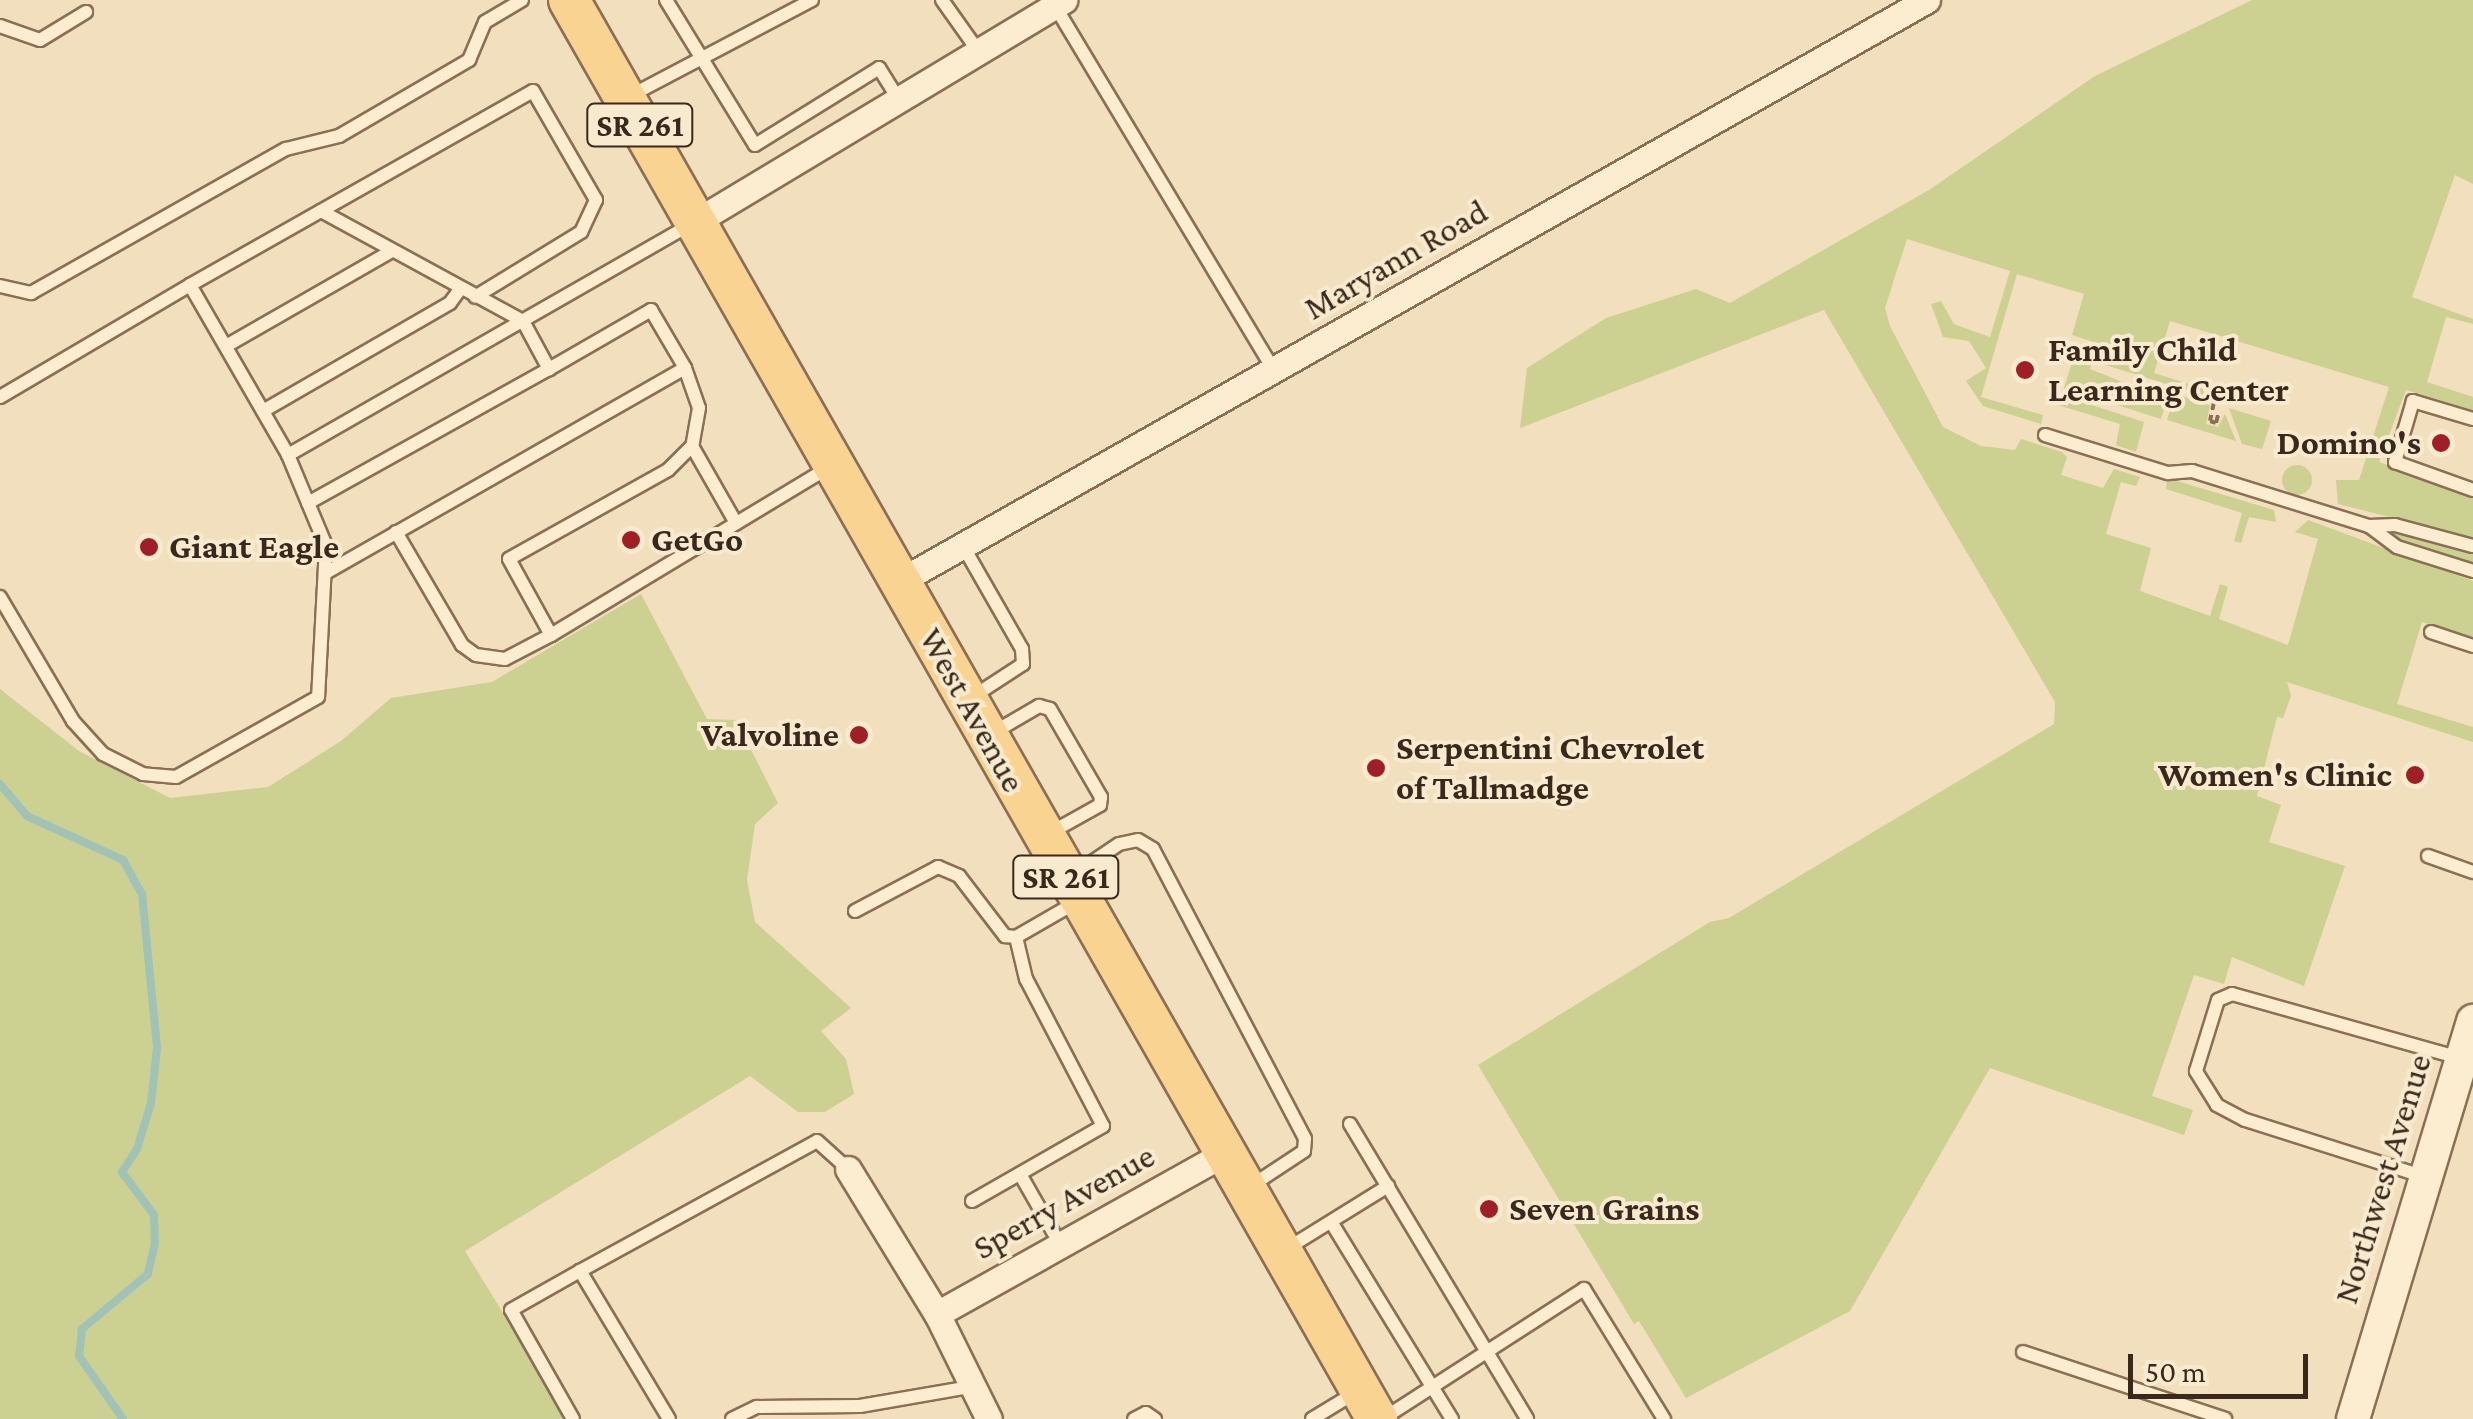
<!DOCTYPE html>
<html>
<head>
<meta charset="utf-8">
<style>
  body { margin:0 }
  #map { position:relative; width:2473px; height:1419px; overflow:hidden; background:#f2dfbd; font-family:"Crimson Pro",serif }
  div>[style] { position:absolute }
  .green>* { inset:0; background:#ccd091 }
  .round { border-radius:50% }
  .stream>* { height:8px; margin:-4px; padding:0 4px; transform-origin:4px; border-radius:4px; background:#a1c3b7 }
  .path>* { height:4px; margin-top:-2px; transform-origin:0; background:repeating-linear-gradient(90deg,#8b6f55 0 8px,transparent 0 13px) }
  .roads { filter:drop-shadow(2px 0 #8b6f55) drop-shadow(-2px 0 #8b6f55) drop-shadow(0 2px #8b6f55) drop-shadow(0 -2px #8b6f55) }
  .service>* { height:12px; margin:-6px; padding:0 6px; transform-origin:6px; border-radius:6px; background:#fcedd1 }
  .minor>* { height:25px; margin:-12.5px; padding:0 12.5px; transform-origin:12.5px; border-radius:12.5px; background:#fcedd1 }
  .tertiary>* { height:32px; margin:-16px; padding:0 16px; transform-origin:16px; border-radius:16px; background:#fcedd1 }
  .primary>* { height:40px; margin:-20px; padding:0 20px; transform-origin:20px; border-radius:20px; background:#f9d391 }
  .dots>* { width:28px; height:28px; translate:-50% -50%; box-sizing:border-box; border:5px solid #f8eace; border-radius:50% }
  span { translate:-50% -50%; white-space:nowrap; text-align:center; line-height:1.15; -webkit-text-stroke:8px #f8eace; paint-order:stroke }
  .shield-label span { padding:2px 8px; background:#f8eace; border:2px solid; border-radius:8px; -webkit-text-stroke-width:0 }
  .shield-label { font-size:32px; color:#39281b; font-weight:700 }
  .street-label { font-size:35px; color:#39281b }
  .poi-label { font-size:35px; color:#39281b; font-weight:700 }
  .left { translate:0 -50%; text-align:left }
  .right { translate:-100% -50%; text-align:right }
  .scale { position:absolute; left:2128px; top:1354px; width:180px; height:45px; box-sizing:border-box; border:5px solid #39281b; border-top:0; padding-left:12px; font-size:30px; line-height:35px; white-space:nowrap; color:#39281b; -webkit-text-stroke:8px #f8eace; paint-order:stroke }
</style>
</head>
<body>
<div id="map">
  <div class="green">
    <div style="clip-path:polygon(2252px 0,2473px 0,2473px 184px,2455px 175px,2412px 297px,2473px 319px,2473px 324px,2446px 317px,2427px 382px,2473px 397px,2473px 410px,2406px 390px,2379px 462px,2473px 495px,2473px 538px,2338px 504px,2336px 480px,2359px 480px,2389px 387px,2170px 321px,2154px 373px,2214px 392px,2212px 398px,2099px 363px,2103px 345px,2072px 335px,2084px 294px,2017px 274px,1981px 397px,2043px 415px,2041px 424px,1983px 406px,1966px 381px,1986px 368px,1969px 341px,1943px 337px,1931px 304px,1941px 301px,1954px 324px,1990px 337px,2010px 271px,1907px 239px,1885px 308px,1890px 326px,1943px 427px,1981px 446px,2015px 450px,2021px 439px,2062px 452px,2067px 457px,2061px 475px,2103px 488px,2114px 469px,2140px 477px,2136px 486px,2121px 482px,2106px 534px,2151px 548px,2140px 591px,2210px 616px,2220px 584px,2228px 587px,2219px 619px,2288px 645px,2318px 539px,2295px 532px,2308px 520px,2473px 581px,2473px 637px,2422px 622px,2397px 704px,2473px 727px,2473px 742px,2287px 682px,2291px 696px,2283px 718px,2277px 717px,2257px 796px,2281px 805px,2269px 842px,2345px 866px,2304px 986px,2232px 957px,2224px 984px,2194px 975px,2152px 1096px,2193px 1110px,2184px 1135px,1990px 1068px,1850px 1311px,1686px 1398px,1639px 1321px,1634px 1324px,1478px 1065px,1710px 922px,1729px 918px,2054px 724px,2055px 702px,1824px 310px,1520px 428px,1527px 368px,1606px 318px,1696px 289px,1730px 303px,1929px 190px,2095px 76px)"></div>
    <div style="clip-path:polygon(2078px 343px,2096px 349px,2090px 369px,2167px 400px,2161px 419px,2064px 388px)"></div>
    <div style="clip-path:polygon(2175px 394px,2210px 405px,2206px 424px,2218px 427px,2225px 414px,2236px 441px,2167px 420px)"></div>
    <div style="clip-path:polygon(2061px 395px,2144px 422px,2136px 452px,2116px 445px,2120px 424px,2058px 405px)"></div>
    <div style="clip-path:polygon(2229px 408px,2271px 421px,2262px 449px,2242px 444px)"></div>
    <div class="round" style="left:2282px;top:465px;width:30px;height:30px"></div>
    <div style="clip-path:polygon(2167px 478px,2274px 510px,2276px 522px,2249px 517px,2241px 543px,2234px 541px,2242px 513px,2166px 489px)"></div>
    <div style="clip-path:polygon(2384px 531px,2473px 551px,2473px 566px,2432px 553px)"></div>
    <div style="clip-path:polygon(641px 594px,707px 719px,736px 720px,778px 803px,755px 824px,747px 880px,755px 922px,851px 1008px,821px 1031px,846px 1059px,854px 1094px,825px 1112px,798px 1112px,750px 1076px,465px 1251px,568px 1419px,0 1419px,0 689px,79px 751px,170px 798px,268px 787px,341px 741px,391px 698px,492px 682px)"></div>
  </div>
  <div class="stream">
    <div style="left:0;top:784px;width:42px;rotate:49.8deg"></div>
    <div style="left:27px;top:816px;width:106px;rotate:24.6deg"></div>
    <div style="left:123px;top:860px;width:39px;rotate:61deg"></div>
    <div style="left:142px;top:894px;width:155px;rotate:84.4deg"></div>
    <div style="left:157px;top:1048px;width:55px;rotate:96.2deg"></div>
    <div style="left:151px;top:1103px;width:48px;rotate:106.9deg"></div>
    <div style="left:137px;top:1149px;width:27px;rotate:123deg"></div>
    <div style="left:122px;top:1172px;width:54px;rotate:53.3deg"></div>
    <div style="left:154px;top:1215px;width:28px;rotate:88deg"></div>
    <div style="left:155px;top:1243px;width:32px;rotate:103deg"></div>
    <div style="left:148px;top:1274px;width:86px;rotate:140.2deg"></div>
    <div style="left:82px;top:1329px;width:27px;rotate:96deg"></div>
    <div style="left:79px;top:1356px;width:77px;rotate:55.1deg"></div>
  </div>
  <div class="path">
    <div style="left:2214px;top:402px;width:19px;rotate:102deg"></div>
    <div style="left:2210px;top:421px;width:6px;rotate:18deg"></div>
    <div style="left:2216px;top:423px;width:12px;rotate:-76deg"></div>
  </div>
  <div class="roads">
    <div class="service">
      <div style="left:666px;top:0;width:170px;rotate:58.5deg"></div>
      <div style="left:755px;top:145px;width:146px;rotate:-31.8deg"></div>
      <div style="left:879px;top:68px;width:38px;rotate:58deg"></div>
      <div style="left:942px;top:0;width:64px;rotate:54.6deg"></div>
      <div style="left:1055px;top:6px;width:425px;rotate:59deg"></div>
      <div style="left:0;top:26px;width:42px;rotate:19.3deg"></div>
      <div style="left:40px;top:40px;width:54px;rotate:-31.3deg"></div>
      <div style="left:628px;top:97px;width:208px;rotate:-27.8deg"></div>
      <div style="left:321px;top:211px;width:230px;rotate:28.6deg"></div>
      <div style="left:523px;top:321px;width:55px;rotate:61.6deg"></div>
      <div style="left:549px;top:369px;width:118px;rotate:-30deg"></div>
      <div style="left:651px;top:310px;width:67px;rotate:59.6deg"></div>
      <div style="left:685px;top:368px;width:414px;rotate:150.3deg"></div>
      <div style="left:190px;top:285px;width:394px;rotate:-29.5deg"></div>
      <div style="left:533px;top:91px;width:126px;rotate:60deg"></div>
      <div style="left:596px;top:200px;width:35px;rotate:115deg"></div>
      <div style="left:581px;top:232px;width:124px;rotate:148.5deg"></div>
      <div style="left:0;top:286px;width:32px;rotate:13deg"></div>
      <div style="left:31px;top:293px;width:293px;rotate:-29.5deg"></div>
      <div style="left:286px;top:149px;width:55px;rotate:-13.8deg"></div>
      <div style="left:339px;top:136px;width:151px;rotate:-30.3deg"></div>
      <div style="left:469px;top:60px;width:41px;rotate:-67.2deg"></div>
      <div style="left:485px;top:22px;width:43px;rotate:-30.7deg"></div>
      <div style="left:226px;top:346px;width:191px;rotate:-29.8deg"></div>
      <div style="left:685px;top:368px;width:42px;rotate:70.7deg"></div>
      <div style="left:699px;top:408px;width:39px;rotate:100deg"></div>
      <div style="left:692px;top:446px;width:34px;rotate:135deg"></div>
      <div style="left:668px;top:470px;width:182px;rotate:150.8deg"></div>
      <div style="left:509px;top:559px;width:87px;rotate:61.1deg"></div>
      <div style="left:551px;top:635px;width:323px;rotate:-31.1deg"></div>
      <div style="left:0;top:397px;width:221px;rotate:-30.5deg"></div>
      <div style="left:190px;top:285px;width:196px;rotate:60deg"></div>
      <div style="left:288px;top:455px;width:99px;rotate:67.3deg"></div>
      <div style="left:326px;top:546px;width:151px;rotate:93deg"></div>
      <div style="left:318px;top:697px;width:163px;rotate:150.6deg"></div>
      <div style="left:176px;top:777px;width:33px;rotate:-175deg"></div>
      <div style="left:143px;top:774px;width:45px;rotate:-153.4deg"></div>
      <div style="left:103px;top:754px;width:45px;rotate:-132.3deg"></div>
      <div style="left:73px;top:721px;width:144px;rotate:-120.5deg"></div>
      <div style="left:263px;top:411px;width:216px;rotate:-30deg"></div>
      <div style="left:450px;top:303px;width:17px;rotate:-54deg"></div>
      <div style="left:2473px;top:419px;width:63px;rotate:-163.3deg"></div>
      <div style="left:2413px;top:401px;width:64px;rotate:106.4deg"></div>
      <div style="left:2395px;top:462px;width:83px;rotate:19.7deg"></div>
      <div style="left:2045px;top:435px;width:129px;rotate:17.2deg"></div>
      <div style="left:2168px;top:473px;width:24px;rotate:-5deg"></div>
      <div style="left:2192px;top:471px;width:185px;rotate:17.3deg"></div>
      <div style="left:2369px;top:526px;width:35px;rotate:37deg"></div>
      <div style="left:2397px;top:547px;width:80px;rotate:17.5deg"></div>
      <div style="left:692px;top:446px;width:89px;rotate:60.3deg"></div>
      <div style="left:288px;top:455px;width:467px;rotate:-29.8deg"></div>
      <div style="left:308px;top:503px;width:276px;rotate:-29.1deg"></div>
      <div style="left:2369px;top:526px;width:26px;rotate:-2deg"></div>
      <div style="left:2395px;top:525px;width:81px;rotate:15.1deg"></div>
      <div style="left:396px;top:532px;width:131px;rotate:59.7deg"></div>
      <div style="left:462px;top:645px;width:17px;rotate:36deg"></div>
      <div style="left:476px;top:655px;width:29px;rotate:8deg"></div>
      <div style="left:505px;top:659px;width:52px;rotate:-27.6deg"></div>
      <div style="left:963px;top:546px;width:119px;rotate:60.2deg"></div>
      <div style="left:1022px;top:649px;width:15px;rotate:86deg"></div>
      <div style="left:1023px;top:664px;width:59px;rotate:146.9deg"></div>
      <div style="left:2431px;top:632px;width:44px;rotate:18.4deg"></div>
      <div style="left:991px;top:734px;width:56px;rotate:-30.3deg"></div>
      <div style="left:1039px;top:706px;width:11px;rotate:15deg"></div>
      <div style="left:1050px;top:709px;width:102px;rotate:59.9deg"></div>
      <div style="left:1101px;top:797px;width:8px;rotate:97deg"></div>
      <div style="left:1100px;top:805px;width:57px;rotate:150.8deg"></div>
      <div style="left:2428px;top:856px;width:48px;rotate:19.6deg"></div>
      <div style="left:1073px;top:875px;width:55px;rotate:-34deg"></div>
      <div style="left:1119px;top:844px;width:19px;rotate:-12deg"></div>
      <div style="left:1138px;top:840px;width:17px;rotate:31deg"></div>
      <div style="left:1153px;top:849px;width:327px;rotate:62.3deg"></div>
      <div style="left:1305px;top:1139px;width:12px;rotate:95deg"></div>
      <div style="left:1304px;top:1151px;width:64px;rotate:146.6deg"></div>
      <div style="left:855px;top:911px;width:94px;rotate:-27.9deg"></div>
      <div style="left:938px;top:867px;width:23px;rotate:23deg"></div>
      <div style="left:959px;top:876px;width:76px;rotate:52.5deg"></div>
      <div style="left:1005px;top:936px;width:11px;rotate:5deg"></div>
      <div style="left:1016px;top:937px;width:68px;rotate:-30deg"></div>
      <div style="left:1350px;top:1124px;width:344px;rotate:59deg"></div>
      <div style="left:1020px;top:1174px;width:81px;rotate:60.3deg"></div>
      <div style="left:2422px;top:1176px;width:186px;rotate:-162.4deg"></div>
      <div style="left:2245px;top:1120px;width:32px;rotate:-152deg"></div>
      <div style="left:2217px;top:1105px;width:40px;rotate:-122deg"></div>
      <div style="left:2196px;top:1071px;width:74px;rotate:-72.8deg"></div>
      <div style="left:2218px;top:1000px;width:15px;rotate:-23deg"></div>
      <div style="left:2232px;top:994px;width:236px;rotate:15.7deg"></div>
      <div style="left:972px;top:1201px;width:151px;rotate:-29.8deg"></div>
      <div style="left:1103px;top:1126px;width:166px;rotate:-117.6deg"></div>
      <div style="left:1026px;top:979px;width:43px;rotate:-103.4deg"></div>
      <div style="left:1333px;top:1225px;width:228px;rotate:58.5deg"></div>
      <div style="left:1288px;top:1248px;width:118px;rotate:-31.8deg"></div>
      <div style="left:2023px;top:1352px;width:213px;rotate:18.3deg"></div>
      <div style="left:1384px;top:1418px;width:238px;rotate:-32.8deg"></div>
      <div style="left:1584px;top:1289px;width:153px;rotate:58.4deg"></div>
      <div style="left:573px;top:1419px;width:125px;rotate:-119.6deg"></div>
      <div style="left:511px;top:1310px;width:79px;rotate:-29.5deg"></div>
      <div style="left:669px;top:1419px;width:173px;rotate:-121deg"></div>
      <div style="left:580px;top:1271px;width:270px;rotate:-28.7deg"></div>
      <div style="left:817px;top:1141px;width:42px;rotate:42.1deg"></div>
      <div style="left:732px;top:1419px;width:28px;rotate:-26deg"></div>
      <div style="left:757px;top:1407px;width:103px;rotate:-0.6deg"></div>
      <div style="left:860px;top:1406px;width:112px;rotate:-9.8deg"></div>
      <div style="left:1134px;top:1419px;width:13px;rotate:-27deg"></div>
      <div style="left:1146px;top:1413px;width:11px;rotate:34deg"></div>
      <div style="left:1312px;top:1419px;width:54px;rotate:-31.3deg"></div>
    </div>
    <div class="minor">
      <div style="left:695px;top:222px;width:431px;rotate:-31deg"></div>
      <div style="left:900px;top:581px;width:1180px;rotate:-29.5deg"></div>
      <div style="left:848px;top:1169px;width:170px;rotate:58.5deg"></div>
      <div style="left:937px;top:1314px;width:117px;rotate:63.7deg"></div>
      <div style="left:937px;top:1314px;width:330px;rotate:-29.2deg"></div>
    </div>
    <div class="tertiary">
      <div style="left:2353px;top:1419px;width:416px;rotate:-73.2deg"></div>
    </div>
    <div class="primary">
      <div style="left:569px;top:0;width:1633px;rotate:60.34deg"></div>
    </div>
  </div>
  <div class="dots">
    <div style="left:2025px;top:370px;background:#a01f27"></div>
    <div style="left:2441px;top:443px;background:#a01f27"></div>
    <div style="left:631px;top:540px;background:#a01f27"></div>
    <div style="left:149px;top:547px;background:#a01f27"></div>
    <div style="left:859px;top:735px;background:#a01f27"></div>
    <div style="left:1376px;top:768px;background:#a01f27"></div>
    <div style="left:2415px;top:775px;background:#a01f27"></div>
    <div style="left:1489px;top:1209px;background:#a01f27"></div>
  </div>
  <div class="shield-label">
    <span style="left:640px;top:125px">SR 261</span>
    <span style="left:1066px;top:877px">SR 261</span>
  </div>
  <div class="street-label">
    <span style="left:1396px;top:260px;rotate:-30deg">Maryann Road</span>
    <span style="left:972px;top:710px;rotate:61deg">West Avenue</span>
    <span style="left:2383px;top:1179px;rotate:-73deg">Northwest Avenue</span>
    <span style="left:1064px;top:1202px;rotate:-29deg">Sperry Avenue</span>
  </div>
  <div class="poi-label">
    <span class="left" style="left:2048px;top:370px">Family Child<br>Learning Center</span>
    <span class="right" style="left:2421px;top:443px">Domino's</span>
    <span class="left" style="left:651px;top:540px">GetGo</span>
    <span class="left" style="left:169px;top:547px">Giant Eagle</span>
    <span class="right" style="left:839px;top:735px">Valvoline</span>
    <span class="left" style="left:1396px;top:768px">Serpentini Chevrolet<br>of Tallmadge</span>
    <span class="right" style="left:2392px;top:775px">Women's Clinic</span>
    <span class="left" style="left:1509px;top:1209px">Seven Grains</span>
  </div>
  <div class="scale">50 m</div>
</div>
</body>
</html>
